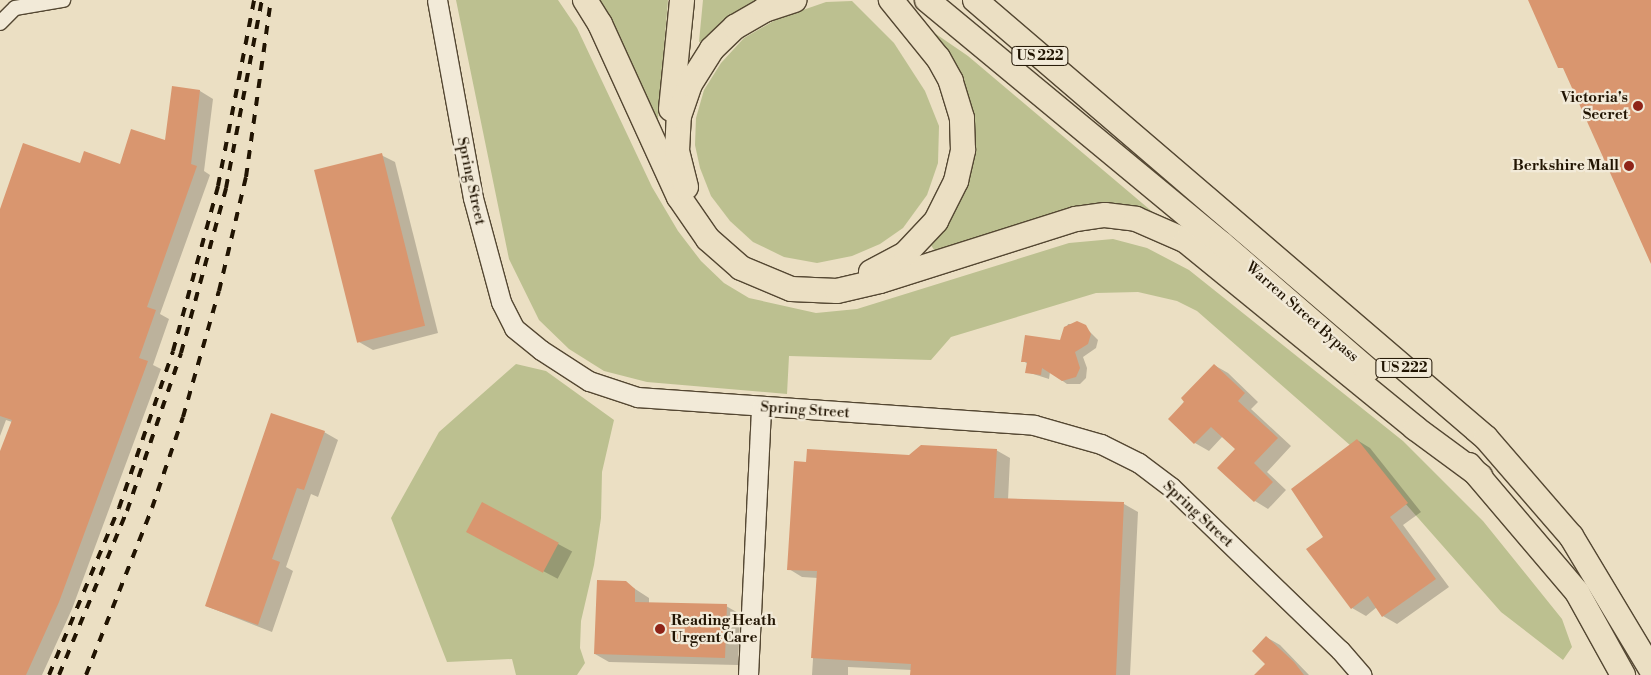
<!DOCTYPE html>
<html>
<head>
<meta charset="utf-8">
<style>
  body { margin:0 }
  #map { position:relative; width:1651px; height:675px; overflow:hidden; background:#ebdfc3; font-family:"Libre Bodoni",serif }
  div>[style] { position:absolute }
  .green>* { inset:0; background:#bcc090 }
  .shadow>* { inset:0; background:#0003; transform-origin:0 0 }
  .building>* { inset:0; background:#d9966f; transform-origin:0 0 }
  .roads { filter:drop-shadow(1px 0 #544732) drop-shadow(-1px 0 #544732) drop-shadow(0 1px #544732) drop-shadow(0 -1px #544732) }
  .street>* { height:14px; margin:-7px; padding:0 7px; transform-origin:7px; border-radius:7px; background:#f2ead8 }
  .secondary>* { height:19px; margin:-9.5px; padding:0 9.5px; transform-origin:9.5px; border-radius:9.5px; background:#f2ead8 }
  .highway>* { height:24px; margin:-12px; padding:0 12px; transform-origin:12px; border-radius:12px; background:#ebdfc3 }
  .rail>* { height:4px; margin-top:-2px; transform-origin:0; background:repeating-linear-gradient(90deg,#211402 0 9px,transparent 0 18px) }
  .dots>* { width:14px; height:14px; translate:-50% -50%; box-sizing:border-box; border:2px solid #f2ead8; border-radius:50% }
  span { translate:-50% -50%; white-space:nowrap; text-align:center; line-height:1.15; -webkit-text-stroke:4.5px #f2ead8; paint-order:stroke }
  .shield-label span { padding:1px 4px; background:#f2ead8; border:1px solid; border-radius:4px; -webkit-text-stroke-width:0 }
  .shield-label { font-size:14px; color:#211402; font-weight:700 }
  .poi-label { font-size:15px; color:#211402; font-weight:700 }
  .right { translate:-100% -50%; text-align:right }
  .left { translate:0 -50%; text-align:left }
  .street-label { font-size:15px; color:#211402 }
</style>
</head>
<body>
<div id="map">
  <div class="green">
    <div style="clip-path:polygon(456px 0,558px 0,577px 28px,652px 187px,678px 231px,701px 261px,724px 283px,749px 298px,816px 313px,857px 309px,1069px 243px,1113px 239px,1147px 248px,1189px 270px,1403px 441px,1483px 521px,1562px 619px,1572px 647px,1563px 660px,1501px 612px,1367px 460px,1197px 311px,1177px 301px,1138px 292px,1096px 293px,951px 337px,931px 360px,789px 356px,787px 394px,647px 382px,604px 371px,569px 349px,539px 320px,509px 259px)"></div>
    <div style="clip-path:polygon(596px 0,668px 0,657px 131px)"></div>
    <div style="clip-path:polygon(703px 0,761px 0,708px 40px,699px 42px)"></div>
    <div style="clip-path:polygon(852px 1px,894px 43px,925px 91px,939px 126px,938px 163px,927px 195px,903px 228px,880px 244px,852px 256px,817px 263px,784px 257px,753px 242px,730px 221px,711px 196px,700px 168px,695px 145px,696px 118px,704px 90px,721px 63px,744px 38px,777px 19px,826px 2px)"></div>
    <div style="clip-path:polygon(933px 32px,968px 56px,1155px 214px,936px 253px,929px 242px,966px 172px,930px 37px)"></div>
    <div style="clip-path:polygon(516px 364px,546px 371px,614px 420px,602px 472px,601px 518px,594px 565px,581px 621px,580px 648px,585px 663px,577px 675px,516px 675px,512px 659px,447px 662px,391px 518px,439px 432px)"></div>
  </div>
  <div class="shadow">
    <div style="clip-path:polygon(173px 88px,200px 91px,213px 99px,204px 171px,210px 175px,160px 314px,169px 319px,153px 365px,161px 369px,72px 609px,42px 675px,0 675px,0 455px,12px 422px,6px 420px,0 436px,0 212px,81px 165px,121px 166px,166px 142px)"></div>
    <div style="clip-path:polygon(381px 155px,395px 162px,438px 333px,373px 350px,359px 342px)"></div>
    <div style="clip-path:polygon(1068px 324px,1082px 324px,1098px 340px,1096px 348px,1083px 357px,1087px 368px,1086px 378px,1080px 384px,1067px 384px,1050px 372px,1049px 379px,1027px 372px,1028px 364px,1023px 361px,1061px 342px)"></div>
    <div style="clip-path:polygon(1214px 365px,1228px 373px,1258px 402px,1251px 409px,1291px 446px,1267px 472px,1286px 490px,1268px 509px,1255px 501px,1219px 468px,1237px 449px,1223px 436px,1209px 451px,1195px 443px,1170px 419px)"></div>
    <div style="clip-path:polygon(324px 432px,338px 440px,318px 497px,311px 494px,286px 567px,293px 571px,272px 632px,206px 606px)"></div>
    <div style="clip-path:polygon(1357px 440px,1370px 448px,1421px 512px,1403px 525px,1449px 587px,1397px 624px,1383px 616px,1377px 607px,1366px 616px,1352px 608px,1325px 537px)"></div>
    <div style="clip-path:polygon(996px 450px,1010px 458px,1008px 500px,1124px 504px,1138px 512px,1130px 675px,911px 675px,912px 670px,848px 667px,848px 675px,812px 675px,818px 578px,802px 577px,789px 569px,807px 463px)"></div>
    <div style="left:483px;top:504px;width:101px;height:31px;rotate:28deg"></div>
    <div style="clip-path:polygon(626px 583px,649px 598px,649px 603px,726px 606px,740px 614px,738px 665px,609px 662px,595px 654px)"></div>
    <div style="clip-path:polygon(1266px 637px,1280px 645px,1309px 675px,1256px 675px,1267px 664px)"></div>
  </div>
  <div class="building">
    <div style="clip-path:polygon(1528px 0,1651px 0,1651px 264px,1563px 68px,1558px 68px)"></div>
    <div style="clip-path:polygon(172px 86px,200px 90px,191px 164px,197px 166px,147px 307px,156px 310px,139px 358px,148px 361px,59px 602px,26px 675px,0 675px,0 451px,12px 420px,0 416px,0 209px,23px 143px,80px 163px,84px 151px,120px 164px,131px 129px,165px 140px)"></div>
    <div style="left:382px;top:153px;width:178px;height:70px;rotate:76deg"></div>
    <div style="clip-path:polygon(1077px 321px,1086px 325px,1091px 334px,1088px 344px,1075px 352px,1080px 368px,1076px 377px,1062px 381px,1042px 368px,1041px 375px,1025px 373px,1027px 362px,1021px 362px,1025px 335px,1060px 340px,1064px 327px)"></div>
    <div style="clip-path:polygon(1214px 364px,1245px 393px,1238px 401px,1278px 438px,1254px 463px,1273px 482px,1254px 502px,1217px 468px,1235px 449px,1211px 427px,1194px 444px,1168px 419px,1184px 402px,1181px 398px)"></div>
    <div style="clip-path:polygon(271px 413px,325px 431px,304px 490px,297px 488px,272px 559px,280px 562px,258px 625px,205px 606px)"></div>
    <div style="clip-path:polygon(1357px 439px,1408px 503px,1390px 517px,1436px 579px,1382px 617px,1368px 596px,1351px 609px,1306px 549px,1323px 537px,1291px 489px)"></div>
    <div style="clip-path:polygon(921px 445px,997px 449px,994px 498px,1124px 502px,1116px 675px,910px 675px,911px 664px,811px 658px,817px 571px,787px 570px,794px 461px,806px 462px,807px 449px,909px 455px)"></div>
    <div style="left:482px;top:502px;width:87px;height:34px;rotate:28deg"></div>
    <div style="clip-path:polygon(597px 580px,626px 581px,635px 589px,635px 602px,727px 604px,725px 658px,594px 654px)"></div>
    <div style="clip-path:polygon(1266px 636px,1294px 662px,1304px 675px,1254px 675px,1265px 664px,1252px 651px)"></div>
  </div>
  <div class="roads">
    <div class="street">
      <div style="left:0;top:23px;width:21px;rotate:-45deg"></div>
      <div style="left:15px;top:8px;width:49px;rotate:-9.5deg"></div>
    </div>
    <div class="secondary">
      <div style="left:437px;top:0;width:201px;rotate:79.7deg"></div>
      <div style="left:473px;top:198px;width:108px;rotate:74.9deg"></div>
      <div style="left:501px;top:302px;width:29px;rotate:63deg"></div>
      <div style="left:514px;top:328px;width:35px;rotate:39deg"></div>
      <div style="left:541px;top:350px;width:57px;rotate:32.9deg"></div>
      <div style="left:589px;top:381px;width:51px;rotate:18.4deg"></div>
      <div style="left:637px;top:397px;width:398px;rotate:4deg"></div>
      <div style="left:1034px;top:425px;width:70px;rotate:15.8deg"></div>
      <div style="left:1101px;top:444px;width:42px;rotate:26.6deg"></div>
      <div style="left:1139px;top:463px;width:40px;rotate:37deg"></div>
      <div style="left:1171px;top:487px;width:235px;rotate:44deg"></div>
      <div style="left:1340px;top:650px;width:33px;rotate:49deg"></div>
      <div style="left:748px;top:675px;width:268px;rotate:-87.2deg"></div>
    </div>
    <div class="highway">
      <div style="left:585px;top:0;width:28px;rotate:58deg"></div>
      <div style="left:600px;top:24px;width:190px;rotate:65.5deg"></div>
      <div style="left:679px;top:197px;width:51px;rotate:55.4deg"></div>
      <div style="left:708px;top:239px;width:44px;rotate:41.3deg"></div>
      <div style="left:741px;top:268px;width:54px;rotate:22.8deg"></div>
      <div style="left:791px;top:289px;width:46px;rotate:2.5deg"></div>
      <div style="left:837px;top:291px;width:44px;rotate:-13.1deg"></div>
      <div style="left:880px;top:281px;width:206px;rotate:-17.6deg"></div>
      <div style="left:1076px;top:219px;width:29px;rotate:-8deg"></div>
      <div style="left:1105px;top:215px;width:31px;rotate:7deg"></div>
      <div style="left:1136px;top:219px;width:55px;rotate:23.7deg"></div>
      <div style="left:1186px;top:241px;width:296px;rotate:39.2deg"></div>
      <div style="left:1415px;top:428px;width:81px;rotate:36.4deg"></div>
      <div style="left:927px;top:0;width:381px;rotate:39.6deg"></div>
      <div style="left:1221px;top:243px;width:194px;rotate:40.8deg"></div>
      <div style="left:975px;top:0;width:673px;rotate:40.6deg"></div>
      <div style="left:1486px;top:438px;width:130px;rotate:49.1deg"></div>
      <div style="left:1571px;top:536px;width:155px;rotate:59deg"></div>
      <div style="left:671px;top:109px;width:110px;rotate:-84.2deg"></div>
      <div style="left:686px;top:187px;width:37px;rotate:-104deg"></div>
      <div style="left:677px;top:151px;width:35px;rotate:-87deg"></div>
      <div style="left:679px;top:116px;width:34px;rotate:-71deg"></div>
      <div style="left:690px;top:84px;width:41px;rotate:-57.8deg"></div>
      <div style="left:712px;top:49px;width:32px;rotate:-44deg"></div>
      <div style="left:735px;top:27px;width:34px;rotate:-30deg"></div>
      <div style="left:764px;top:10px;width:32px;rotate:-18deg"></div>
      <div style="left:871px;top:272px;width:40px;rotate:-28deg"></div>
      <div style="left:906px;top:253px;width:44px;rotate:-46.8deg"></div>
      <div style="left:936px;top:221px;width:45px;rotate:-63.4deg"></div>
      <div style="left:956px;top:181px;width:32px;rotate:-77deg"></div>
      <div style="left:963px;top:150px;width:32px;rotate:-92deg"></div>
      <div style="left:962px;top:118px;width:39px;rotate:-107deg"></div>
      <div style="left:951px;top:81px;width:26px;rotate:-119deg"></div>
      <div style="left:938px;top:58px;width:75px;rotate:-129deg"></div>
      <div style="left:1469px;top:465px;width:167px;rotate:49.6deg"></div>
      <div style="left:1577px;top:592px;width:95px;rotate:61deg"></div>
    </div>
  </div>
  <div class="rail">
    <div style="left:49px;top:675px;width:181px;rotate:-67.3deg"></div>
    <div style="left:119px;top:508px;width:166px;rotate:-71deg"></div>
    <div style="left:173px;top:351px;width:171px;rotate:-74.7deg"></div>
    <div style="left:218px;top:186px;width:189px;rotate:-79deg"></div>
    <div style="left:59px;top:675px;width:178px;rotate:-67.5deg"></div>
    <div style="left:127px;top:511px;width:167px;rotate:-71.1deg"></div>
    <div style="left:181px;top:353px;width:171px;rotate:-74.7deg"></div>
    <div style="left:226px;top:188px;width:191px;rotate:-79.2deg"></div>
    <div style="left:86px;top:675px;width:180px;rotate:-68.4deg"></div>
    <div style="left:152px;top:508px;width:96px;rotate:-71.2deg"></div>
    <div style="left:183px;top:417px;width:131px;rotate:-74.1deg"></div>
    <div style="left:219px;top:291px;width:117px;rotate:-76.7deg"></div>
    <div style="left:246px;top:177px;width:179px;rotate:-82deg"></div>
  </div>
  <div class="dots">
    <div style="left:1638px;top:106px;background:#8f2418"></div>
    <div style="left:1629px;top:166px;background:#8f2418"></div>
    <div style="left:660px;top:629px;background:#8f2418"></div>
  </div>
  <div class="shield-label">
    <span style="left:1040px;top:56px">US 222</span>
    <span style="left:1404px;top:368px">US 222</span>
  </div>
  <div class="poi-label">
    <span class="right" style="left:1628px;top:106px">Victoria's<br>Secret</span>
    <span class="right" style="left:1619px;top:166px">Berkshire Mall</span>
    <span class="left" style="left:671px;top:629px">Reading Heath<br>Urgent Care</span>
  </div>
  <div class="street-label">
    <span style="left:471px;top:181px;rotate:78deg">Spring Street</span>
    <span style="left:1302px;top:312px;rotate:41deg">Warren Street Bypass</span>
    <span style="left:805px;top:410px;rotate:4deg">Spring Street</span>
    <span style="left:1198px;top:514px;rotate:43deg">Spring Street</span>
  </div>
</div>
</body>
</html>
